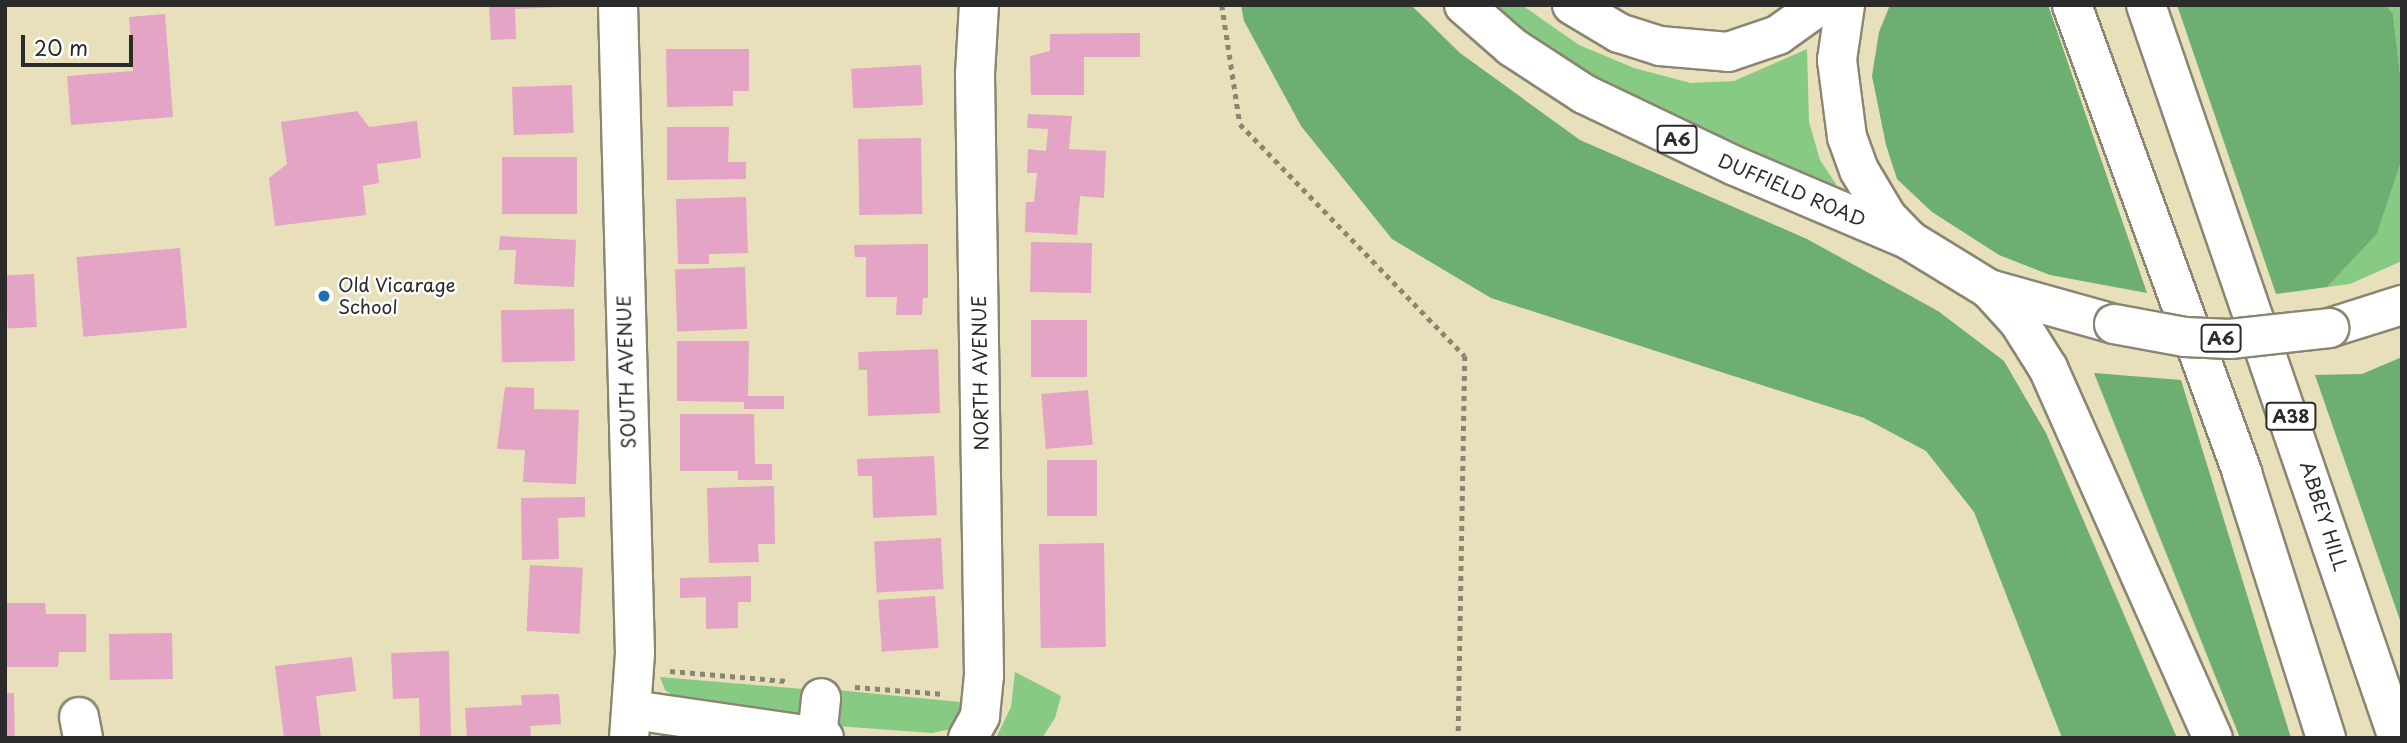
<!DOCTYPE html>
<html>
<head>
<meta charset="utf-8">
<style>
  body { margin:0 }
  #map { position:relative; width:2407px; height:743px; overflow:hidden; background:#e8e0bb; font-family:"Playpen Sans",sans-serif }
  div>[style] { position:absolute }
  .green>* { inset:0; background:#87ca83 }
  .forest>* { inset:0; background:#6dae71 }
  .building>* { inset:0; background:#e3a4c5; transform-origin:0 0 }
  .path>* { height:4.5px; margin-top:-2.25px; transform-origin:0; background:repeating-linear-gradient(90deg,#8a8673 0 5px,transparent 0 10px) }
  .roads { filter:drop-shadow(2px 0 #8a8673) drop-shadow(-2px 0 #8a8673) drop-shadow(0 2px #8a8673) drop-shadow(0 -2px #8a8673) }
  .minor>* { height:38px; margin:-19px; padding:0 19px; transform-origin:19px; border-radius:19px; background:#fff }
  .major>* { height:38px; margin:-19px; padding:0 19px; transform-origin:19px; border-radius:19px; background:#fff }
  .highway>* { height:38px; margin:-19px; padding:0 19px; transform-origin:19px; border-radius:19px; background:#fff }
  .bridges { filter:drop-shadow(2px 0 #8a8673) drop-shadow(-2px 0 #8a8673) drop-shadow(0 2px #8a8673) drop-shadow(0 -2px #8a8673) }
  .highway-bridge>* { height:38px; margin:-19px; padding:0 19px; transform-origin:19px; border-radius:19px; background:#fff }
  .dots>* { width:19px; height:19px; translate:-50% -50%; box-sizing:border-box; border:4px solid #fff; border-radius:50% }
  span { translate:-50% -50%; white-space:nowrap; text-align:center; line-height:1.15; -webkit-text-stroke:5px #fff; paint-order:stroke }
  .shield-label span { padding:2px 5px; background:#fff; border:2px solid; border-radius:5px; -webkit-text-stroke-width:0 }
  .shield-label { font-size:18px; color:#2b2b2b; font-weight:700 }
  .street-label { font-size:19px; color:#2b2b2b }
  .poi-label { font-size:19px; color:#2b2b2b }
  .left { translate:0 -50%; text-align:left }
  .frame { position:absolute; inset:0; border:7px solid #2b2b2b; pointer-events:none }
  .scale { position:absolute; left:21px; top:35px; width:112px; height:32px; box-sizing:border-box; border:4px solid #2b2b2b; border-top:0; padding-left:9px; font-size:21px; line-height:24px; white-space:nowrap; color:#2b2b2b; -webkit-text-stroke:5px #fff; paint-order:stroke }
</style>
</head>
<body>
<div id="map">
  <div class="green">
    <div style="clip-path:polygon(1491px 5px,1522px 5px,1579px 45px,1634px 68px,1691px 83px,1734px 81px,1807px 49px,1809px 122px,1820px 160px,1836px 184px,1831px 191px,1569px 68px)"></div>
    <div style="clip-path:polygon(2386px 5px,2402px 5px,2402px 91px,2393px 14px)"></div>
    <div style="clip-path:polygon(2402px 159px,2402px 261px,2350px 284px,2327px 287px,2377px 234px)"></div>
    <div style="clip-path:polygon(1015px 672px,1061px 696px,1055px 718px,1042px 738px,996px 738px,1011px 707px)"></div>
    <div style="clip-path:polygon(660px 677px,815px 690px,814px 723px,679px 700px,665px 690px)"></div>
    <div style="clip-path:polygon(827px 689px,970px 703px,951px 729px,932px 733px,823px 725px)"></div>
  </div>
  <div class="forest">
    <div style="clip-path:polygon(1241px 5px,1411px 5px,1460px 53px,1580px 140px,1807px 239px,1938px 311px,2004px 361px,2046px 433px,2177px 738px,2062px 738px,1974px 512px,1926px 451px,1864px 418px,1491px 298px,1392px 239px,1301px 126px,1244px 21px)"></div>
    <div style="clip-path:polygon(1890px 5px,2048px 5px,2147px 293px,2050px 275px,1999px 255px,1932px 212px,1897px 179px,1886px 145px,1872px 76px,1879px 32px)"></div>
    <div style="clip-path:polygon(2177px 5px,2386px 5px,2393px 14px,2402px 91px,2402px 159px,2377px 234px,2327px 287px,2276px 294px)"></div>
    <div style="clip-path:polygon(2402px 357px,2402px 626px,2315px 375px,2362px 374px)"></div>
    <div style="clip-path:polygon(2094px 373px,2181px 380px,2291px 738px,2240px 738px)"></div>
  </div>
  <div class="building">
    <div style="clip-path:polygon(489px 5px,561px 5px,561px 7px,515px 9px,516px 39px,491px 40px)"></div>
    <div style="clip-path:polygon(165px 14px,173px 117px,71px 125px,67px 76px,133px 71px,129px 17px)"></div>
    <div style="clip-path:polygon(1140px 33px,1140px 57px,1084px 57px,1084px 95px,1031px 95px,1030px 56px,1050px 51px,1050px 34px)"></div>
    <div style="clip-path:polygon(666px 49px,749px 49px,749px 91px,733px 91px,733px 106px,667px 107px)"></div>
    <div style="left:921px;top:65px;width:40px;height:70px;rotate:87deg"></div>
    <div style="left:572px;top:85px;width:48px;height:60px;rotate:88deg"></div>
    <div style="clip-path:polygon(357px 111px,369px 127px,417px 121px,421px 158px,377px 164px,379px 183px,363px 186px,366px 215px,275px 226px,269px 178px,287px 164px,281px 122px)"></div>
    <div style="clip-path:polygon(1028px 114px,1072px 116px,1069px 149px,1106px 151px,1104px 198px,1080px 196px,1077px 235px,1025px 232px,1026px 202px,1034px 202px,1037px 173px,1027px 173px,1028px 149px,1046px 151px,1048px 129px,1027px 128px)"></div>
    <div style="clip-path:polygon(667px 127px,729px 127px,728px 162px,746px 162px,746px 179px,667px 180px)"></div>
    <div style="left:921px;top:138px;width:76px;height:63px;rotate:89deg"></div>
    <div style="left:577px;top:157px;width:57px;height:75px;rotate:90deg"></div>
    <div style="clip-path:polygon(746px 197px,748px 253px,709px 254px,709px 264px,678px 264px,676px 199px)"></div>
    <div style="clip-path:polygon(500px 236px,576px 240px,574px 287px,514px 284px,516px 250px,499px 250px)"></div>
    <div style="left:1031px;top:242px;width:61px;height:50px;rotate:1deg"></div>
    <div style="clip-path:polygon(928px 244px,928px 298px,923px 298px,922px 315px,896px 315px,897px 297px,866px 297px,866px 257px,855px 257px,854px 245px)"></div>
    <div style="left:180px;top:248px;width:80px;height:104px;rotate:85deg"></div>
    <div style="left:745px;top:267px;width:62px;height:70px;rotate:88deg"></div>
    <div style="left:34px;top:274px;width:53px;height:29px;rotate:87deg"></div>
    <div style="left:574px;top:309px;width:52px;height:73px;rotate:89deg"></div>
    <div style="left:1031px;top:320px;width:56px;height:57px"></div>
    <div style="clip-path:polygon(677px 341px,749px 341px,748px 396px,784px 396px,784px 409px,744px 409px,744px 402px,677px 401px)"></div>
    <div style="clip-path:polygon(938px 349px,940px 413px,868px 416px,867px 370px,859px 370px,858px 352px)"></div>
    <div style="clip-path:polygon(505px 387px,534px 388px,534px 409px,579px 410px,576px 484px,523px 482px,525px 450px,497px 449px)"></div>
    <div style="left:1088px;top:390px;width:55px;height:47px;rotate:85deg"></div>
    <div style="clip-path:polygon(680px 414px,754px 414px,755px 464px,772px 464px,772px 480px,738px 480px,738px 471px,680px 471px)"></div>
    <div style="clip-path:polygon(934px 456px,937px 515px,873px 518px,872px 476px,858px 476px,857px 459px)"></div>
    <div style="left:1097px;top:460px;width:56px;height:50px;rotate:90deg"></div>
    <div style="clip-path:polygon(774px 486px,775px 544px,758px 544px,759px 562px,709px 563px,707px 488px)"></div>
    <div style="clip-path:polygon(585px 497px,585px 517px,558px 518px,559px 559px,522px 560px,521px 498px)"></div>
    <div style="left:941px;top:538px;width:51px;height:67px;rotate:87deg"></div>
    <div style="left:1104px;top:543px;width:104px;height:65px;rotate:89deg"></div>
    <div style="left:530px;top:565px;width:53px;height:66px;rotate:3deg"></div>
    <div style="clip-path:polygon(751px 576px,751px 602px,738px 602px,738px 628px,706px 629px,706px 597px,680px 598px,680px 578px)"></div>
    <div style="left:935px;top:596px;width:52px;height:57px;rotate:86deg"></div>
    <div style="clip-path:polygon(5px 603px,45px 603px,46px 614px,86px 614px,86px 652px,59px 652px,58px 667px,5px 667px)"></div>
    <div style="left:172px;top:633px;width:46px;height:63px;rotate:89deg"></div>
    <div style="clip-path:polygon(449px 651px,451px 738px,420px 738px,419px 698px,393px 699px,391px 653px)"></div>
    <div style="clip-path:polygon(352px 657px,356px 691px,316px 696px,321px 738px,284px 738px,275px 666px)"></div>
    <div style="left:14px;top:693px;width:45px;height:9px;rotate:89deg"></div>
    <div style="clip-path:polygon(559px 694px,561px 724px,530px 726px,531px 738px,467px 738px,465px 708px,522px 705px,521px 695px)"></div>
  </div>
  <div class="path">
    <div style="left:1222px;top:5px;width:120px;rotate:81.4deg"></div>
    <div style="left:1240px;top:124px;width:323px;rotate:45.9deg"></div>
    <div style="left:1465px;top:356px;width:382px;rotate:91deg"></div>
    <div style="left:670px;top:671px;width:117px;rotate:4.9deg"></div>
    <div style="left:855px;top:687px;width:89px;rotate:4.5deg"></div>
  </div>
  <div class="roads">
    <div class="minor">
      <div style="left:618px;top:5px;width:648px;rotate:88.5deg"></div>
      <div style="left:635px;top:653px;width:85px;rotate:94deg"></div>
      <div style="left:633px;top:710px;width:193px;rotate:8.3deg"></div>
      <div style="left:79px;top:717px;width:21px;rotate:79deg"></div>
      <div style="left:817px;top:737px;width:39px;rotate:-84deg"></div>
      <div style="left:968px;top:738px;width:25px;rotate:-61deg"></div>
      <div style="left:980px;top:716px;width:41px;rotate:-84.4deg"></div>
      <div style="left:984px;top:675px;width:601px;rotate:-90.86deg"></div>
      <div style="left:975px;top:74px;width:69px;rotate:-86.7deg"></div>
    </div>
    <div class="major">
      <div style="left:1464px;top:5px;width:64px;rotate:41.2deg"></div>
      <div style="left:1512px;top:47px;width:86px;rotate:33.1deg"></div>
      <div style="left:1584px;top:94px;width:167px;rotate:25.5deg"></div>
      <div style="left:1735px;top:166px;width:189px;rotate:23deg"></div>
      <div style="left:1572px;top:5px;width:55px;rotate:30.8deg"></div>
      <div style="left:1619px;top:33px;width:43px;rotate:17.6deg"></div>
      <div style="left:1660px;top:46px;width:68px;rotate:5deg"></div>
      <div style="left:1728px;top:52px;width:53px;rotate:-18.8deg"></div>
      <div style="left:1778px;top:35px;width:52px;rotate:-35.5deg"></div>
    </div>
    <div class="highway">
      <div style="left:1845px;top:5px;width:56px;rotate:98.3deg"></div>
      <div style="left:1837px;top:60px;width:78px;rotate:82.6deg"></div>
      <div style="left:1847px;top:137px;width:35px;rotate:70deg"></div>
      <div style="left:1859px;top:170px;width:55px;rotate:59.2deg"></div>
      <div style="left:1887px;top:217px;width:32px;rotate:46deg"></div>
      <div style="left:1909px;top:240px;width:94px;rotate:31.5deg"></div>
      <div style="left:1989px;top:289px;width:130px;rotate:15.6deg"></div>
      <div style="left:2072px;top:5px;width:498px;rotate:70deg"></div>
      <div style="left:2242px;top:473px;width:278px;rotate:72.4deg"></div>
      <div style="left:2146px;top:5px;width:775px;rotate:71.03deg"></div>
      <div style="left:1989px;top:289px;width:45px;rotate:47.7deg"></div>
      <div style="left:2019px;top:322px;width:54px;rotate:57.8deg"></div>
      <div style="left:2048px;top:368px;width:405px;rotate:66deg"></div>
      <div style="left:2329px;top:328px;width:77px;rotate:-17.5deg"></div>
    </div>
  </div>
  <div class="bridges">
    <div class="highway-bridge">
      <div style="left:2114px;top:324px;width:72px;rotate:10.4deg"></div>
      <div style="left:2185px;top:337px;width:45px;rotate:2.5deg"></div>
      <div style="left:2230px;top:339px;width:100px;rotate:-6.3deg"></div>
    </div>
  </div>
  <div class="dots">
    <div style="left:324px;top:296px;background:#1f6fb2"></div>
  </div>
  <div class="shield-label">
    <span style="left:1677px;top:139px">A6</span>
    <span style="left:2221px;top:338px">A6</span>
    <span style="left:2291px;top:416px">A38</span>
  </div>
  <div class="street-label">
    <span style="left:1792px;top:190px;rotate:23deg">DUFFIELD ROAD</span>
    <span style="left:626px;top:372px;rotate:-92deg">SOUTH AVENUE</span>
    <span style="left:980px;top:373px;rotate:-91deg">NORTH AVENUE</span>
    <span style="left:2324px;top:516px;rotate:72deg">ABBEY HILL</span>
  </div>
  <div class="poi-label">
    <span class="left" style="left:338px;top:296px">Old Vicarage<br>School</span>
  </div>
  <div class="frame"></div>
  <div class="scale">20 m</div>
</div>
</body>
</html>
